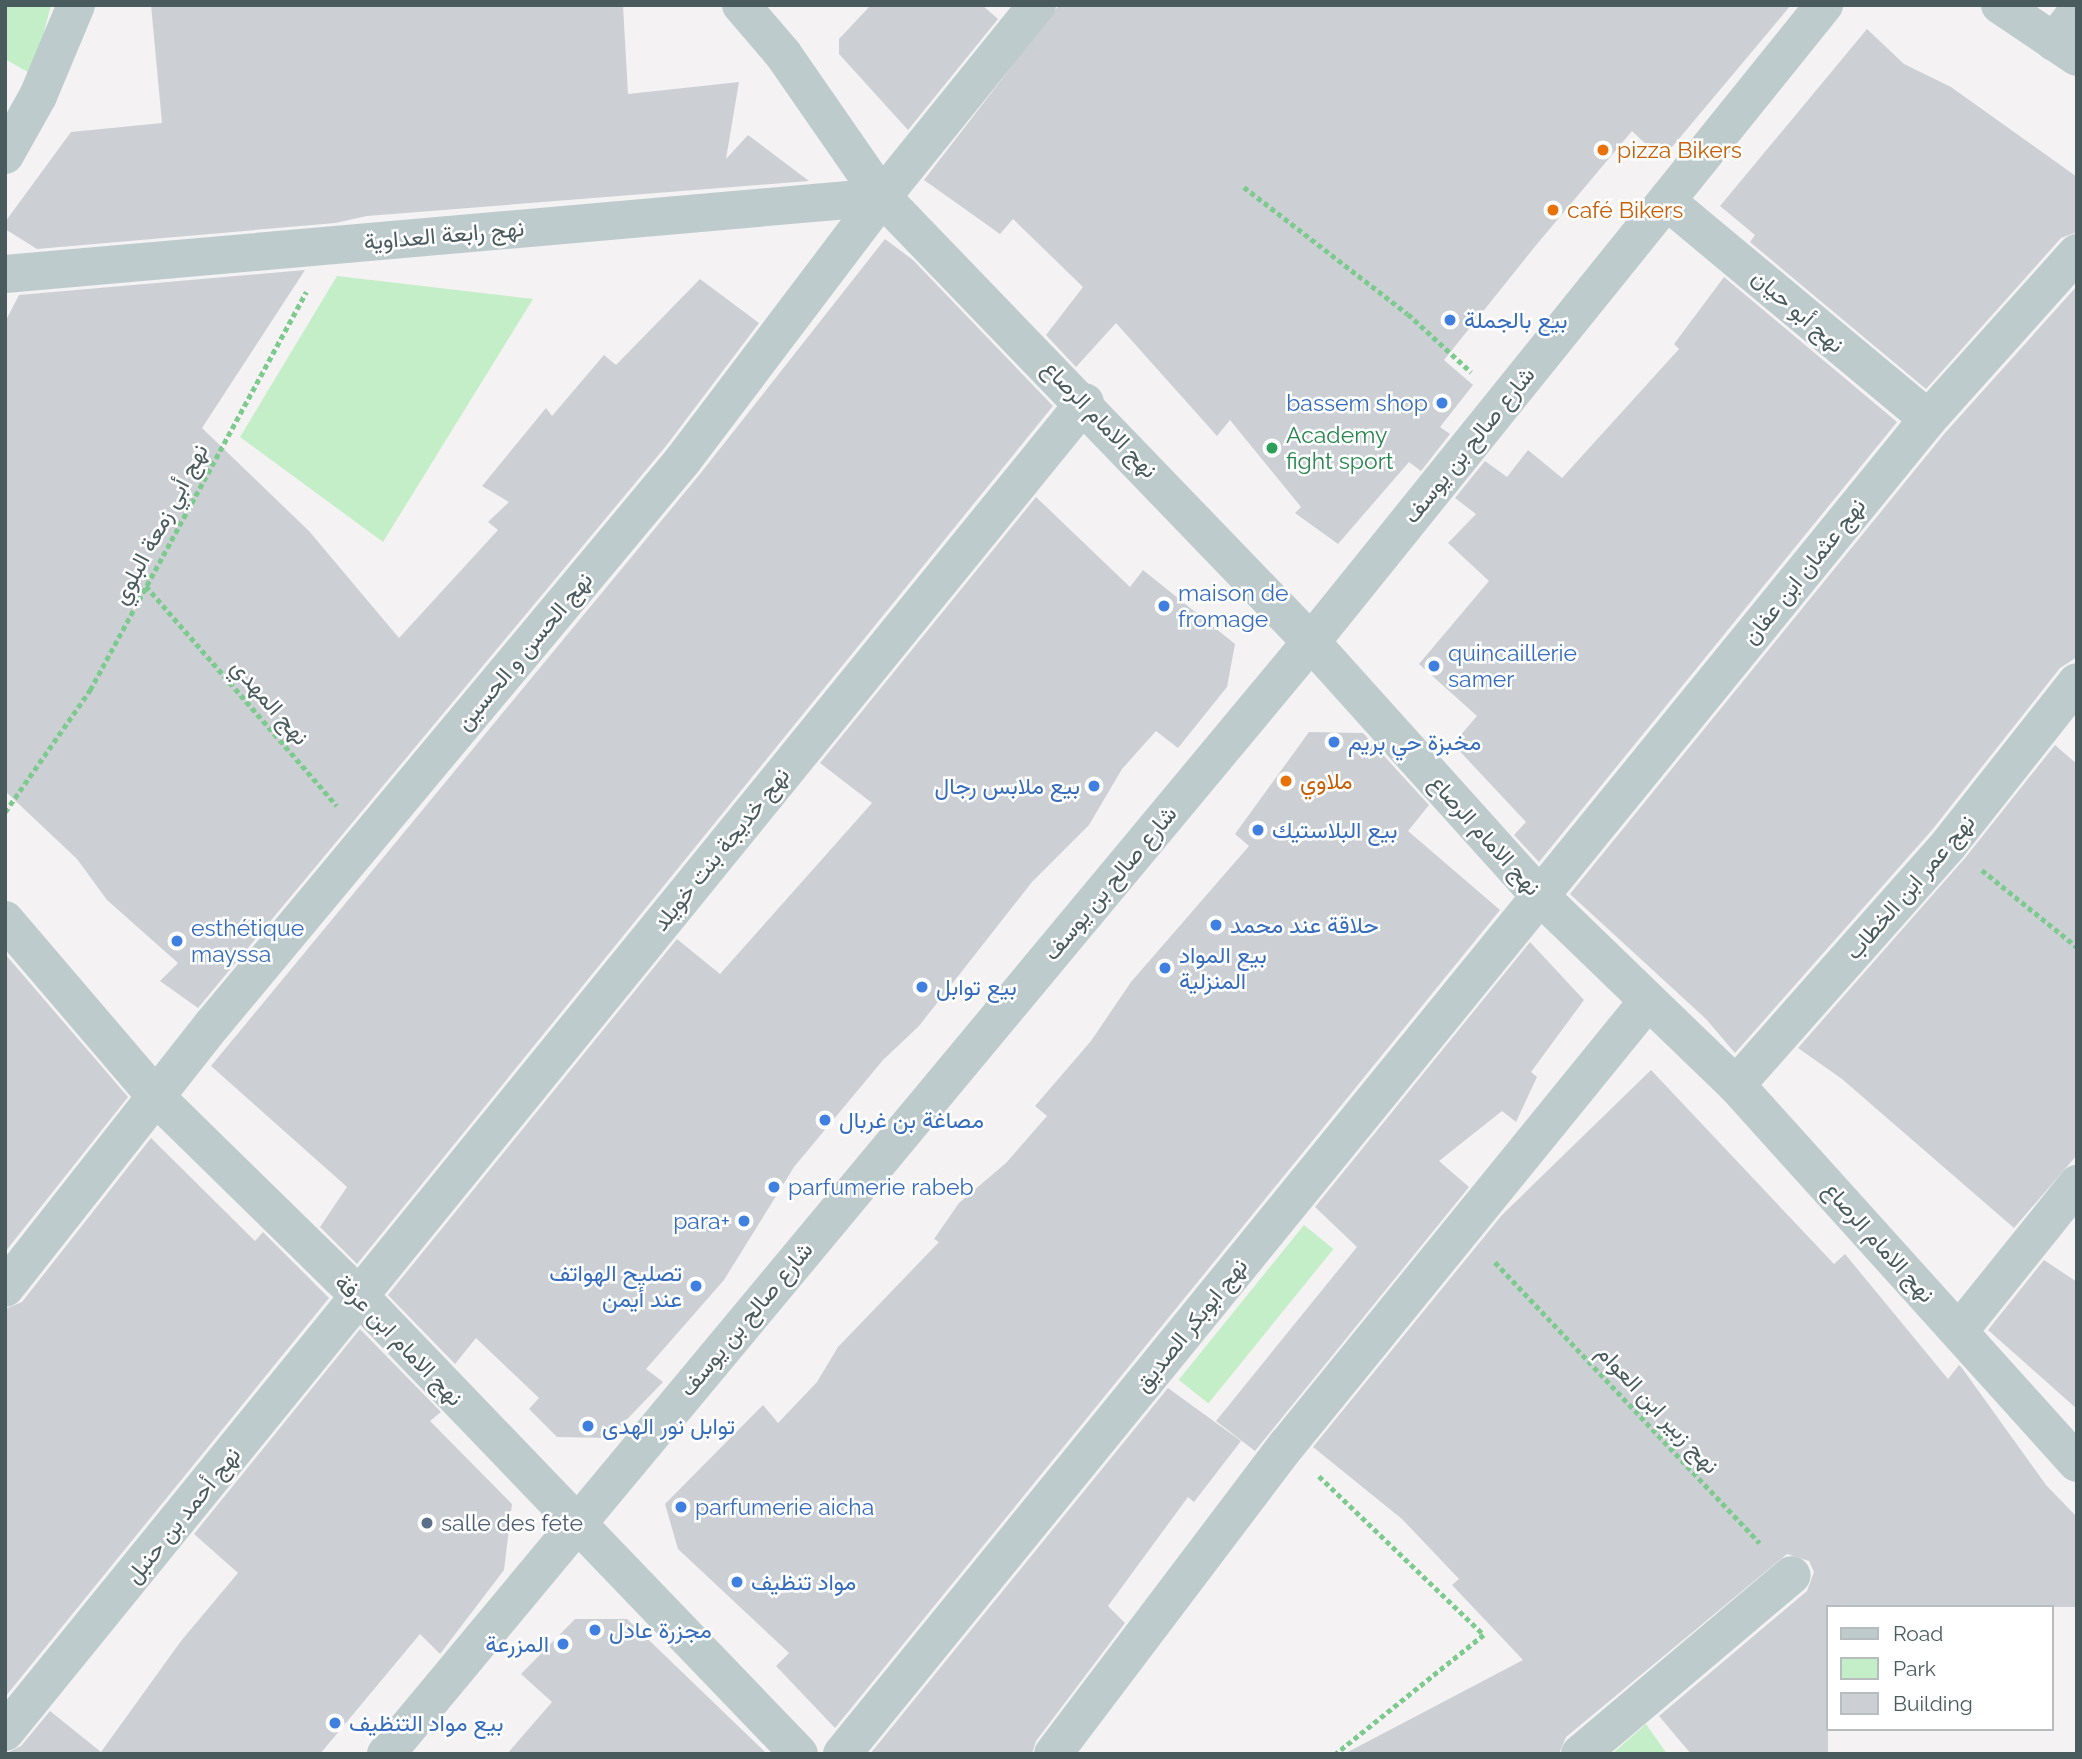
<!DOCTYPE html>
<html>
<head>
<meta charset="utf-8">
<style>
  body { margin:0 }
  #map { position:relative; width:2082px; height:1759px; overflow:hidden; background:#f4f2f3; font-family:Raleway,Vazirmatn,sans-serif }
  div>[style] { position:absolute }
  .green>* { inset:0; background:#c4eec8; transform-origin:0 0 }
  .building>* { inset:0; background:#ccd0d4 }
  .path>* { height:4.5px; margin-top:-2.25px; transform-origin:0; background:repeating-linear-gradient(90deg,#7dca8e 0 5px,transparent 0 8.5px) }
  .minor>* { height:38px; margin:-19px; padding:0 19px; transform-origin:19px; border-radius:19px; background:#becbcd }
  .dots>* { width:19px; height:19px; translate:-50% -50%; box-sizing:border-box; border:4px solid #fff; border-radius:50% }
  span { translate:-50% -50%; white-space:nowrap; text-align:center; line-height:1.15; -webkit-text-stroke:5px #fff; paint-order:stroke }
  .food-label { font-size:23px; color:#c56008 }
  .left { translate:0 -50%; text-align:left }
  .street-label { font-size:23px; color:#4a5b5e }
  .shop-label { font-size:23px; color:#366cbe }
  .right { translate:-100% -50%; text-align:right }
  .leisure-label { font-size:23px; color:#27864d }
  .service-label { font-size:23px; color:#4e5e75 }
  .frame { position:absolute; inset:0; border:7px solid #4a5b5e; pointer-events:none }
  .legend { position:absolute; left:1826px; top:1605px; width:228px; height:126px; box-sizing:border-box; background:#fff; border:2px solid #b7bdbf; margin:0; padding:9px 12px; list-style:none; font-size:21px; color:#4a5b5e }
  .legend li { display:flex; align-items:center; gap:14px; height:35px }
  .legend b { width:35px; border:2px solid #b7bdbf }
</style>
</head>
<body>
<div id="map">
  <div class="green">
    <div style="clip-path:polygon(5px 5px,51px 5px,33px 75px,5px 59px)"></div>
    <div style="clip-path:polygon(337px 276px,533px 299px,383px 542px,240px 437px)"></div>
    <div style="left:1304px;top:1225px;width:38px;height:199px;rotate:39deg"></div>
    <div style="clip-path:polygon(1646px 1724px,1667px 1754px,1612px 1754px)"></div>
  </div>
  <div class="building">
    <div style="clip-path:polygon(151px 5px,623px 5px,628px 94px,739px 82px,726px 159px,748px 135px,809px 181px,367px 216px,335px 223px,37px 249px,5px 229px,5px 222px,71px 132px,162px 123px)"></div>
    <div style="clip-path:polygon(871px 5px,982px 5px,998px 19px,908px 130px,839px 54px,839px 39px)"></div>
    <div style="clip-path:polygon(1059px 5px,1791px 5px,1662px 159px,1632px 131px,1537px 244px,1444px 360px,1473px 385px,1440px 427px,1450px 434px,1421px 471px,1409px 462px,1338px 544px,1295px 513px,1301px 507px,1230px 420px,1217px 436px,1116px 323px,1076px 367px,1046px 335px,1083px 287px,1013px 219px,1000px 234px,924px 180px)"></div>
    <div style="clip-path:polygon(1867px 29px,1904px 64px,1951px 87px,2077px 177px,2077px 232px,2061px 238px,1926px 389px,1750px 242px,1755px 235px,1720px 206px)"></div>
    <div style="clip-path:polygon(885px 239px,913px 260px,1053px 406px,357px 1264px,320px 1227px,347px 1187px,211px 1066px,700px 474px)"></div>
    <div style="clip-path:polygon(305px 270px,202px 428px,309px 531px,399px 638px,498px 530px,488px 522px,509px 502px,482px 486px,546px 408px,552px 416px,604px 355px,616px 365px,700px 279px,759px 323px,666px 446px,198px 1008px,160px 981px,178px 963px,107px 900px,77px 859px,5px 791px,5px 322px,19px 295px)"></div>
    <div style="clip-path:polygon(1724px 277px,1897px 422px,1539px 862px,1514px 835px,1526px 822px,1453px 744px,1477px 716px,1419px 664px,1489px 581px,1448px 543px,1476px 514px,1455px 498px,1485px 461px,1507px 477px,1528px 450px,1562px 478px,1679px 349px,1674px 344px)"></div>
    <div style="clip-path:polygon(2077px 286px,2077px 657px,2060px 668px,1932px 830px,1735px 1053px,1706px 1019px,1570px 894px,1945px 433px)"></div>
    <div style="clip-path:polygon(1036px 497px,1130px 587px,1143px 570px,1235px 644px,1227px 687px,1178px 748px,1156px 731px,1122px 769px,1089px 825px,1032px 882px,919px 1026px,883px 1060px,794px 1167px,724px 1280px,646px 1369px,663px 1382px,609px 1438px,557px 1437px,529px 1409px,539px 1398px,476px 1338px,455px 1364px,388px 1295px,677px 939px,720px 974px,872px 803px,820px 763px)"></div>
    <div style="clip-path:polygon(1309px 732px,1363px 733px,1429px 805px,1408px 831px,1500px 910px,835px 1728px,776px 1666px,789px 1653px,678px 1549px,665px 1504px,763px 1405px,778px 1423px,817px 1382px,838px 1347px,939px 1242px,934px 1239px,959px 1203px,1006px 1163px,1047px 1116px,1035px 1106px,1091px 1041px,1131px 982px,1249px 846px,1235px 834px)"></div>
    <div style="clip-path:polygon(2055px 745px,2077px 764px,2077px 1155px,2014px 1228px,1842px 1079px,1798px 1048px,1965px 858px)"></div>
    <div style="clip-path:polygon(1530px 942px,1584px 1000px,1531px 1072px,1537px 1077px,1516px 1122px,1502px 1111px,1439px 1161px,1469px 1187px,1255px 1451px,1216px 1421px,1357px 1247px,1315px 1207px)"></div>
    <div style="clip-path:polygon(5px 954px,128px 1097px,5px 1252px)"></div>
    <div style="clip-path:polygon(1651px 1070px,1834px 1264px,1845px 1254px,1948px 1379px,1959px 1365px,1962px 1368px,2046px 1485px,2077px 1517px,2077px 1607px,1828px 1607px,1828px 1754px,1691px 1754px,1659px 1716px,1807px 1591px,1814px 1572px,1809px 1561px,1787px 1554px,1566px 1737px,1559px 1754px,1344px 1754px,1523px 1660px,1452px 1585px,1459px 1579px,1402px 1519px,1313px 1447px,1502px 1215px)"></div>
    <div style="clip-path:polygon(151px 1138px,255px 1241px,263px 1232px,329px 1298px,5px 1697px,5px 1309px,22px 1302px)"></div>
    <div style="clip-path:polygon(2044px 1260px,2077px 1282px,2077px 1409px,1988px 1330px)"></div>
    <div style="clip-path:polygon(360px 1329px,441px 1412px,430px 1421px,512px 1504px,504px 1570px,440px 1654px,420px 1634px,320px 1754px,5px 1754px,21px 1746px,50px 1711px,101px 1752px,181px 1641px,238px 1573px,194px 1534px)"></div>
    <div style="clip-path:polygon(1168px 1388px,1241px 1441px,1194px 1502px,1188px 1497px,1108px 1606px,1125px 1623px,1036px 1741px,1032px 1754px,870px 1754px)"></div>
    <div style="clip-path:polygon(575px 1619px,627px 1619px,767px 1754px,507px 1754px,552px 1702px,521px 1674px)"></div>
  </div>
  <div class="path">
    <div style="left:1244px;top:187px;width:207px;rotate:37.8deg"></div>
    <div style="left:1408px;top:314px;width:86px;rotate:42.6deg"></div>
    <div style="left:146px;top:586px;width:291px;rotate:49deg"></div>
    <div style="left:5px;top:812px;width:149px;rotate:-55.1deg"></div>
    <div style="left:90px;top:690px;width:453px;rotate:-61.5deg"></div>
    <div style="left:1982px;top:870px;width:122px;rotate:39deg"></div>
    <div style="left:1495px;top:1262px;width:386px;rotate:46.7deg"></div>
    <div style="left:1319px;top:1476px;width:229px;rotate:43.9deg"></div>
    <div style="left:1484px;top:1635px;width:190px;rotate:141.2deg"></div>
  </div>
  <div class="minor">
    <div style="left:741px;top:5px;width:65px;rotate:49.4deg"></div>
    <div style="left:783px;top:54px;width:174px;rotate:55.3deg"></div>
    <div style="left:882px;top:197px;width:618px;rotate:46.05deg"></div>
    <div style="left:1311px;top:642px;width:342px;rotate:48deg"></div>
    <div style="left:1540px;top:896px;width:272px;rotate:44deg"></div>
    <div style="left:1736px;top:1085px;width:509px;rotate:47.95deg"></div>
    <div style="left:2000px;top:5px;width:93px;rotate:34deg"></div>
    <div style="left:2054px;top:42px;width:38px;rotate:-53deg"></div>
    <div style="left:5px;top:155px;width:68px;rotate:-60.8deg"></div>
    <div style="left:38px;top:96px;width:99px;rotate:-67.3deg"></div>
    <div style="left:1669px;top:203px;width:337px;rotate:39.8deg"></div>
    <div style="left:5px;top:274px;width:880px;rotate:-5.02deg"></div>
    <div style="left:5px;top:920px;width:235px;rotate:49.5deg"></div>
    <div style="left:158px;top:1099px;width:284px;rotate:44.4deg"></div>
    <div style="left:361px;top:1298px;width:632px;rotate:46.15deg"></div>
    <div style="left:1736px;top:1085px;width:322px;rotate:-48.5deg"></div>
    <div style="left:1949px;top:844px;width:206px;rotate:-51.7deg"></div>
    <div style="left:5px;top:1288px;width:336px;rotate:-51.8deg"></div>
    <div style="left:213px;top:1024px;width:734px;rotate:-50.19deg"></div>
    <div style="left:683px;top:460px;width:330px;rotate:-52.9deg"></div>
    <div style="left:882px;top:197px;width:247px;rotate:-51.1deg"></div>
    <div style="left:1959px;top:1331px;width:189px;rotate:-51.2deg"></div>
    <div style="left:5px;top:1732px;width:1713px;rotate:-50.92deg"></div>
    <div style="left:386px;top:1754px;width:1446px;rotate:-50.25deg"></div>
    <div style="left:1311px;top:642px;width:818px;rotate:-51.15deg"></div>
    <div style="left:842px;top:1754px;width:1721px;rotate:-50.87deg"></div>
    <div style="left:1928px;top:419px;width:223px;rotate:-48.1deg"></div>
    <div style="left:1053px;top:1754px;width:388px;rotate:-52.9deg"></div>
    <div style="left:1287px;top:1445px;width:571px;rotate:-50.9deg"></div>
    <div style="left:1580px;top:1754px;width:277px;rotate:-40.2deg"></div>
  </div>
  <div class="dots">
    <div style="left:1603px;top:150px;background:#e8710a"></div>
    <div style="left:1553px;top:210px;background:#e8710a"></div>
    <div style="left:1450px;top:320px;background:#3f7fe0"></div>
    <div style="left:1442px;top:403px;background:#3f7fe0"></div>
    <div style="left:1272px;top:448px;background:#2e9e5b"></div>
    <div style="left:1164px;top:606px;background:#3f7fe0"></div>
    <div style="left:1434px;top:666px;background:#3f7fe0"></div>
    <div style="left:1334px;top:742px;background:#3f7fe0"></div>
    <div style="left:1286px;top:781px;background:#e8710a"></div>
    <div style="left:1094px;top:786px;background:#3f7fe0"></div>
    <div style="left:1258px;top:830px;background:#3f7fe0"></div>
    <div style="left:1216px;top:925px;background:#3f7fe0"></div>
    <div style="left:177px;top:941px;background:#3f7fe0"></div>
    <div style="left:1165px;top:968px;background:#3f7fe0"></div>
    <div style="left:922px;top:987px;background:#3f7fe0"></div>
    <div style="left:825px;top:1120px;background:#3f7fe0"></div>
    <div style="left:774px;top:1187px;background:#3f7fe0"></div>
    <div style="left:744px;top:1221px;background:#3f7fe0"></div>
    <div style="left:696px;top:1286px;background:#3f7fe0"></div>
    <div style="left:588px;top:1426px;background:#3f7fe0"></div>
    <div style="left:681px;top:1507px;background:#3f7fe0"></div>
    <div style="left:427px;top:1523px;background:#5c6f8a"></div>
    <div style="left:737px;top:1582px;background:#3f7fe0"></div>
    <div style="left:595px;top:1630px;background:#3f7fe0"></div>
    <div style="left:563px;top:1644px;background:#3f7fe0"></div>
    <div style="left:335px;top:1723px;background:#3f7fe0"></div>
  </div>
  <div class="food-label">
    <span class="left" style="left:1617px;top:150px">pizza Bikers</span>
    <span class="left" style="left:1567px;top:210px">café Bikers</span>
    <span class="left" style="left:1300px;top:781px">ملاوي</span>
  </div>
  <div class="street-label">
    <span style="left:444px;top:235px;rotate:-5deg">نهج رابعة العداوية</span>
    <span style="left:1798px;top:311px;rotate:41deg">نهج أبو حيان</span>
    <span style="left:1100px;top:419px;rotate:46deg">نهج الامام الرصاع</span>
    <span style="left:1469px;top:445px;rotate:-51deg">شارع صالح بن يوسف</span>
    <span style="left:160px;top:524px;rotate:-62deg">نهج أبي زمعة البلوي</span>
    <span style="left:1804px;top:571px;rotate:-51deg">نهج عثمان ابن عفان</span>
    <span style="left:524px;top:651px;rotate:-50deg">نهج الحسن و الحسين</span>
    <span style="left:270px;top:702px;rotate:49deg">نهج المهدي</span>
    <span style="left:1485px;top:835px;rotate:48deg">نهج الامام الرصاع</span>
    <span style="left:721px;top:849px;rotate:-51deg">نهج خديجة بنت خويلد</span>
    <span style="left:1110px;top:883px;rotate:-50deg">شارع صالح بن يوسف</span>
    <span style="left:1910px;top:887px;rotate:-49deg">نهج عمر ابن الخطاب</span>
    <span style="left:1879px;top:1242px;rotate:48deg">نهج الامام الرصاع</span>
    <span style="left:746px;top:1319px;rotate:-50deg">شارع صالح بن يوسف</span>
    <span style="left:1191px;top:1325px;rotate:-51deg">نهج ابوبكر الصديق</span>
    <span style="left:399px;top:1340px;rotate:46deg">نهج الامام ابن عرفة</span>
    <span style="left:1658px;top:1409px;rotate:47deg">نهج زبير ابن العوام</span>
    <span style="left:183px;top:1515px;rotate:-51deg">نهج أحمد بن حنبل</span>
  </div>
  <div class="shop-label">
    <span class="left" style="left:1464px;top:320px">بيع بالجملة</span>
    <span class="right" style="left:1428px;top:403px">bassem shop</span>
    <span class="left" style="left:1178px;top:606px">maison de<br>fromage</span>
    <span class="left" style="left:1448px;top:666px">quincaillerie<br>samer</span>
    <span class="left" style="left:1348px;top:742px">مخبزة حي بريم</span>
    <span class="right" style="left:1080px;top:786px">بيع ملابس رجال</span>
    <span class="left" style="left:1272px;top:830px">بيع البلاستيك</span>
    <span class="left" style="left:1230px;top:925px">حلاقة عند محمد</span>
    <span class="left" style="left:191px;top:941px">esthétique<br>mayssa</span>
    <span class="left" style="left:1179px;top:968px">بيع المواد<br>المنزلية</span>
    <span class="left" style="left:936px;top:987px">بيع توابل</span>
    <span class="left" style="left:839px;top:1120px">مصاغة بن غربال</span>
    <span class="left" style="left:788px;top:1187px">parfumerie rabeb</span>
    <span class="right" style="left:730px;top:1221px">para+</span>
    <span class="right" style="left:682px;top:1286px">تصليح الهواتف<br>عند أيمن</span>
    <span class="left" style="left:602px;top:1426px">توابل نور الهدى</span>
    <span class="left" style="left:695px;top:1507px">parfumerie aicha</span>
    <span class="left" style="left:751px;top:1582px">مواد تنظيف</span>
    <span class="left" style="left:609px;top:1630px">مجزرة عادل</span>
    <span class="right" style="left:549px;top:1644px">المزرعة</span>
    <span class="left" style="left:349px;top:1723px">بيع مواد التنظيف</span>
  </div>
  <div class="leisure-label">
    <span class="left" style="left:1286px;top:448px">Academy<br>fight sport</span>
  </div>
  <div class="service-label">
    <span class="left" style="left:441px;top:1523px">salle des fete</span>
  </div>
  <div class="frame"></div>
  <ul class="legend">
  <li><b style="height:9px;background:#becbcd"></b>Road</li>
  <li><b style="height:19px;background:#c4eec8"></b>Park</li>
  <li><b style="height:19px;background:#ccd0d4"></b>Building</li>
  </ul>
</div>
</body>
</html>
